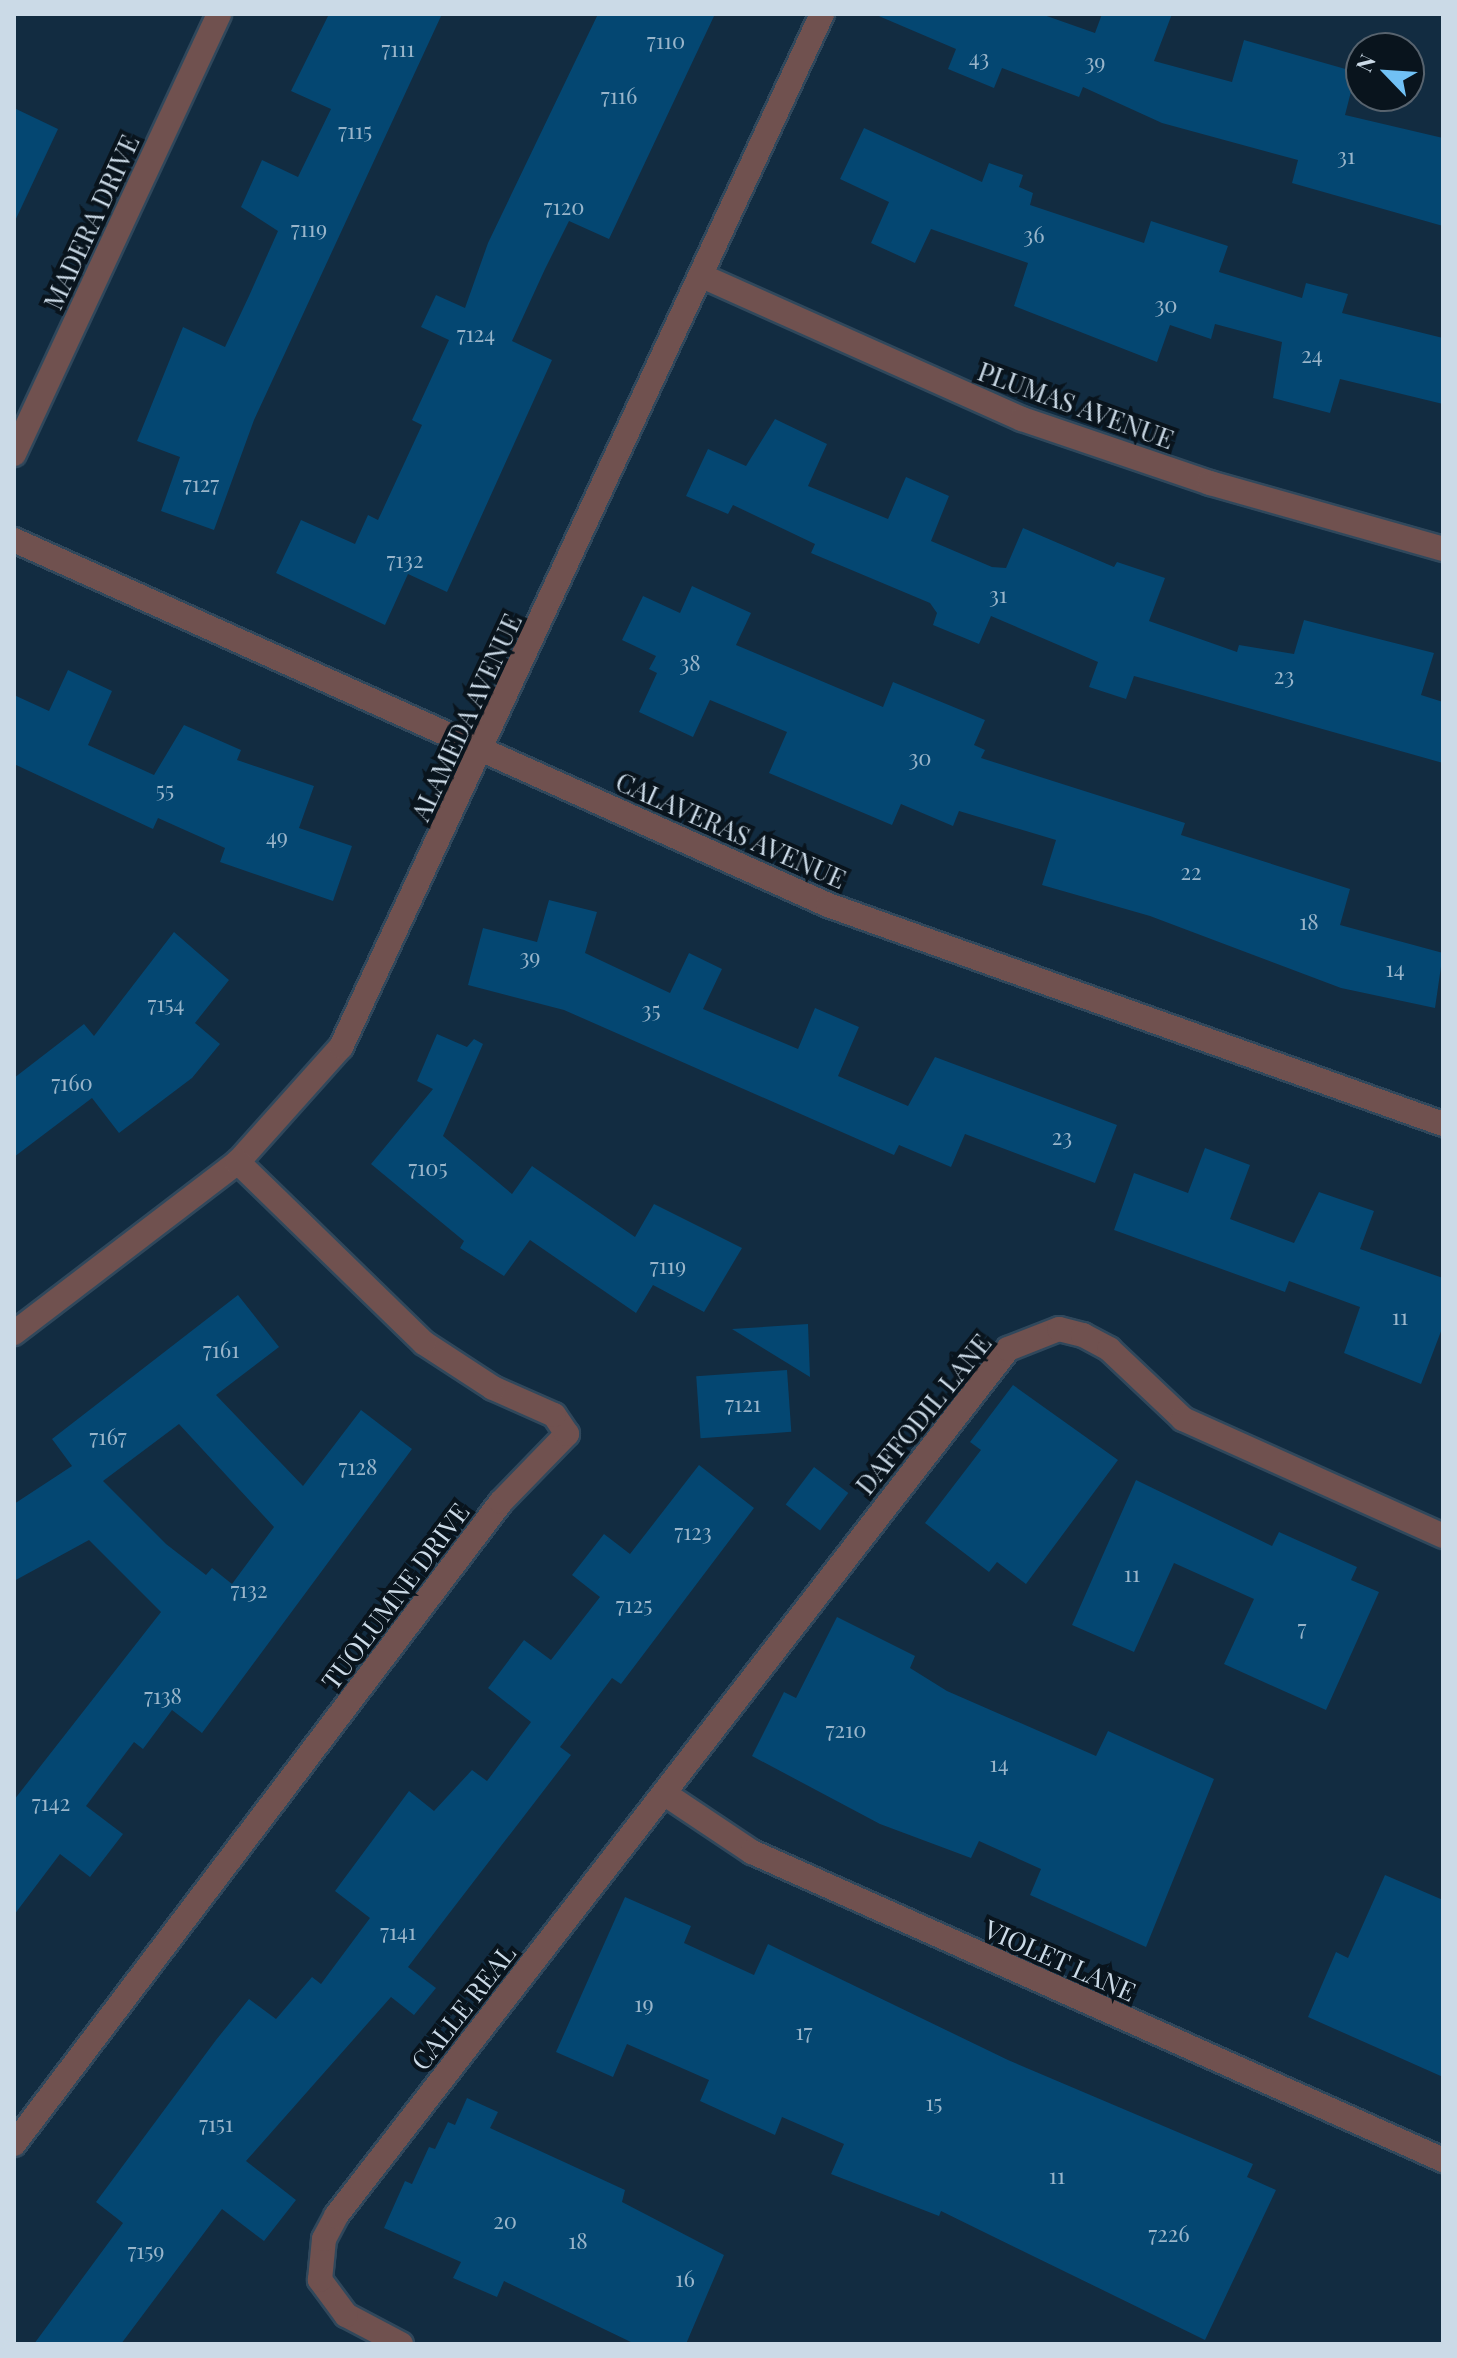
<!DOCTYPE html>
<html>
<head>
<meta charset="utf-8">
<style>
  body { margin:0 }
  #map { position:relative; width:1457px; height:2358px; overflow:hidden; background:#122c41; font-family:"Playfair Display",serif }
  div>[style] { position:absolute }
  .building>* { inset:0; background:#044772; transform-origin:0 0 }
  .roads { filter:drop-shadow(2px 0 #30485c) drop-shadow(-2px 0 #30485c) drop-shadow(0 2px #30485c) drop-shadow(0 -2px #30485c) }
  .minor>* { height:24px; margin:-12px; padding:0 12px; transform-origin:12px; border-radius:12px; background:#70514f }
  span { translate:-50% -50%; white-space:nowrap; text-align:center; line-height:1.15; -webkit-text-stroke:8px #09141d; paint-order:stroke }
  .number-label { font-size:22px; color:#99b5ca }
  .number-label span { -webkit-text-stroke-width:0 }
  .street-label { font-size:26px; color:#cbdae7 }
  .frame { position:absolute; inset:0; border:16px solid #cbdae7; pointer-events:none }
  .north { position:absolute; left:1345px; top:32px; width:80px; height:80px; box-sizing:border-box; background:#09141d; border:2px solid #57636e; border-radius:50%; rotate:295deg; font-size:22px; font-weight:700; line-height:32px; text-align:center; color:#cbdae7 }
  .north::after { content:''; display:block; margin:auto; width:28px; height:36px; background:#71c1f5; clip-path:polygon(50% 0,100% 100%,50% 72%,0 100%) }
</style>
</head>
<body>
<div id="map">
  <div class="building">
    <div style="clip-path:polygon(329px 14px,442px 14px,254px 420px,214px 530px,161px 511px,180px 457px,137px 441px,183px 327px,225px 347px,249px 296px,278px 231px,241px 207px,262px 160px,298px 177px,331px 109px,291px 91px)"></div>
    <div style="clip-path:polygon(598px 14px,715px 14px,609px 239px,569px 221px,545px 269px,512px 341px,552px 360px,447px 592px,408px 574px,385px 625px,276px 573px,301px 520px,355px 544px,368px 515px,378px 520px,422px 425px,412px 420px,449px 340px,421px 327px,436px 295px,465px 308px,488px 243px)"></div>
    <div style="clip-path:polygon(874px 14px,1041px 14px,1095px 33px,1102px 14px,1172px 14px,1154px 61px,1232px 82px,1244px 40px,1356px 72px,1345px 115px,1443px 138px,1443px 226px,1292px 183px,1298px 160px,1162px 123px,1083px 87px,1079px 97px,1002px 68px,994px 88px,948px 69px,956px 49px)"></div>
    <div style="clip-path:polygon(14px 108px,58px 129px,14px 223px)"></div>
    <div style="clip-path:polygon(864px 128px,982px 182px,989px 163px,1023px 175px,1019px 187px,1033px 193px,1030px 205px,1144px 243px,1151px 221px,1228px 246px,1219px 272px,1302px 298px,1306px 283px,1348px 294px,1342px 313px,1443px 338px,1443px 404px,1340px 379px,1330px 413px,1273px 398px,1282px 342px,1215px 324px,1211px 339px,1170px 325px,1157px 362px,1014px 306px,1028px 263px,931px 229px,915px 263px,871px 243px,889px 202px,840px 179px)"></div>
    <div style="clip-path:polygon(775px 419px,827px 444px,808px 486px,888px 519px,906px 477px,949px 496px,931px 541px,992px 567px,1006px 568px,1023px 528px,1114px 567px,1117px 562px,1165px 578px,1149px 621px,1237px 652px,1239px 645px,1294px 654px,1304px 620px,1434px 653px,1421px 695px,1443px 702px,1443px 763px,1134px 676px,1126px 699px,1089px 687px,1098px 662px,991px 616px,979px 644px,933px 625px,937px 613px,930px 603px,811px 553px,815px 544px,733px 505px,728px 514px,686px 496px,708px 449px,746px 466px)"></div>
    <div style="clip-path:polygon(692px 586px,751px 613px,736px 645px,883px 707px,893px 682px,985px 720px,974px 745px,985px 750px,981px 758px,1185px 823px,1181px 835px,1350px 889px,1340px 925px,1443px 953px,1435px 1008px,1341px 988px,1150px 916px,1042px 885px,1056px 840px,959px 811px,953px 826px,901px 804px,892px 825px,769px 773px,787px 732px,710px 700px,693px 737px,639px 712px,657px 673px,649px 669px,656px 656px,622px 640px,643px 596px,680px 613px)"></div>
    <div style="clip-path:polygon(68px 670px,112px 691px,88px 745px,154px 775px,184px 725px,241px 750px,237px 760px,314px 786px,299px 828px,352px 846px,333px 901px,220px 862px,225px 848px,158px 818px,153px 829px,14px 764px,14px 695px,49px 711px)"></div>
    <div style="clip-path:polygon(549px 900px,597px 912px,585px 953px,670px 993px,689px 953px,722px 969px,703px 1009px,798px 1049px,815px 1008px,859px 1027px,838px 1076px,908px 1106px,935px 1057px,1117px 1125px,1095px 1183px,965px 1134px,951px 1167px,899px 1145px,894px 1155px,564px 1010px,468px 985px,483px 928px,537px 942px)"></div>
    <div style="clip-path:polygon(174px 932px,229px 980px,195px 1023px,220px 1044px,192px 1078px,119px 1133px,92px 1098px,14px 1157px,14px 1078px,84px 1024px,94px 1036px)"></div>
    <div style="clip-path:polygon(437px 1034px,467px 1047px,474px 1039px,483px 1044px,443px 1136px,512px 1194px,532px 1166px,635px 1237px,654px 1204px,742px 1248px,704px 1312px,653px 1285px,636px 1313px,530px 1240px,504px 1276px,460px 1248px,464px 1241px,371px 1164px,433px 1089px,417px 1081px)"></div>
    <div style="clip-path:polygon(1205px 1148px,1250px 1165px,1230px 1219px,1294px 1243px,1319px 1192px,1374px 1211px,1360px 1249px,1443px 1278px,1443px 1326px,1421px 1384px,1344px 1353px,1360px 1307px,1289px 1281px,1285px 1292px,1114px 1230px,1134px 1173px,1188px 1193px)"></div>
    <div style="clip-path:polygon(evenodd,238px 1295px,279px 1347px,216px 1395px,303px 1486px,361px 1410px,412px 1449px,202px 1733px,172px 1710px,143px 1749px,134px 1742px,86px 1806px,123px 1834px,90px 1877px,60px 1854px,14px 1915px,14px 1800px,161px 1612px,89px 1540px,14px 1581px,14px 1504px,72px 1466px,52px 1439px,238px 1295px,179px 1424px,274px 1527px,232px 1584px,212px 1568px,206px 1575px,166px 1544px,103px 1481px,179px 1424px)"></div>
    <div style="clip-path:polygon(808px 1324px,810px 1377px,732px 1329px)"></div>
    <div style="left:787px;top:1370px;width:62px;height:91px;rotate:86deg"></div>
    <div style="clip-path:polygon(1013px 1385px,1118px 1460px,1026px 1584px,997px 1562px,989px 1572px,925px 1523px,981px 1450px,970px 1442px)"></div>
    <div style="clip-path:polygon(699px 1465px,754px 1508px,621px 1684px,612px 1678px,560px 1747px,571px 1755px,408px 1967px,436px 1988px,414px 2015px,391px 1997px,246px 2161px,296px 2200px,264px 2241px,222px 2209px,121px 2344px,34px 2344px,123px 2223px,96px 2202px,216px 2040px,249px 1999px,276px 2019px,312px 1977px,321px 1984px,370px 1918px,335px 1891px,409px 1791px,434px 1811px,472px 1770px,487px 1781px,531px 1722px,488px 1688px,524px 1640px,551px 1660px,600px 1597px,572px 1575px,604px 1534px,630px 1554px)"></div>
    <div style="left:814px;top:1467px;width:43px;height:47px;rotate:37deg"></div>
    <div style="clip-path:polygon(1136px 1480px,1272px 1546px,1279px 1532px,1357px 1567px,1351px 1580px,1379px 1592px,1326px 1710px,1224px 1664px,1254px 1599px,1174px 1563px,1134px 1652px,1072px 1625px)"></div>
    <div style="clip-path:polygon(837px 1617px,915px 1656px,910px 1668px,947px 1691px,1096px 1756px,1108px 1731px,1214px 1779px,1146px 1947px,1030px 1895px,1041px 1869px,979px 1841px,971px 1858px,880px 1824px,752px 1756px,784px 1692px,796px 1698px)"></div>
    <div style="clip-path:polygon(1385px 1875px,1443px 1900px,1443px 2077px,1308px 2017px,1336px 1952px,1348px 1958px)"></div>
    <div style="clip-path:polygon(625px 1897px,691px 1926px,684px 1943px,754px 1975px,768px 1944px,1008px 2060px,1253px 2164px,1247px 2177px,1276px 2190px,1205px 2340px,941px 2211px,939px 2216px,831px 2174px,844px 2144px,782px 2117px,775px 2135px,700px 2101px,709px 2080px,627px 2044px,613px 2077px,556px 2052px)"></div>
    <div style="clip-path:polygon(467px 2098px,498px 2112px,490px 2128px,625px 2190px,622px 2202px,724px 2255px,686px 2344px,635px 2344px,504px 2281px,497px 2297px,453px 2278px,461px 2262px,384px 2228px,405px 2181px,412px 2184px,429px 2147px,435px 2149px,448px 2122px,455px 2125px)"></div>
  </div>
  <div class="roads">
    <div class="minor">
      <div style="left:702px;top:276px;width:350px;rotate:24.1deg"></div>
      <div style="left:1022px;top:419px;width:199px;rotate:18.8deg"></div>
      <div style="left:1210px;top:483px;width:242px;rotate:15.8deg"></div>
      <div style="left:14px;top:454px;width:485px;rotate:-65deg"></div>
      <div style="left:14px;top:540px;width:892px;rotate:24.15deg"></div>
      <div style="left:828px;top:905px;width:653px;rotate:19.6deg"></div>
      <div style="left:14px;top:1333px;width:282px;rotate:-37.4deg"></div>
      <div style="left:238px;top:1162px;width:154px;rotate:-48.2deg"></div>
      <div style="left:341px;top:1047px;width:1139px;rotate:-65.03deg"></div>
      <div style="left:665px;top:1794px;width:105px;rotate:33.7deg"></div>
      <div style="left:752px;top:1852px;width:757px;rotate:24.02deg"></div>
      <div style="left:14px;top:2144px;width:806px;rotate:-52.82deg"></div>
      <div style="left:501px;top:1502px;width:95px;rotate:-45.9deg"></div>
      <div style="left:567px;top:1434px;width:23px;rotate:-124deg"></div>
      <div style="left:554px;top:1415px;width:67px;rotate:-156.1deg"></div>
      <div style="left:493px;top:1388px;width:82px;rotate:-146.9deg"></div>
      <div style="left:424px;top:1343px;width:260px;rotate:-135.8deg"></div>
      <div style="left:401px;top:2344px;width:62px;rotate:-152.2deg"></div>
      <div style="left:346px;top:2315px;width:44px;rotate:-126.6deg"></div>
      <div style="left:320px;top:2280px;width:41px;rotate:-84.4deg"></div>
      <div style="left:324px;top:2239px;width:26px;rotate:-62deg"></div>
      <div style="left:336px;top:2216px;width:1097px;rotate:-52.22deg"></div>
      <div style="left:1008px;top:1349px;width:55px;rotate:-21.4deg"></div>
      <div style="left:1059px;top:1329px;width:25px;rotate:14deg"></div>
      <div style="left:1083px;top:1335px;width:30px;rotate:28deg"></div>
      <div style="left:1109px;top:1349px;width:102px;rotate:43.4deg"></div>
      <div style="left:1183px;top:1419px;width:285px;rotate:24.2deg"></div>
    </div>
  </div>
  <div class="number-label">
    <span style="left:666px;top:41px">7110</span>
    <span style="left:398px;top:49px">7111</span>
    <span style="left:979px;top:58px">43</span>
    <span style="left:1095px;top:62px">39</span>
    <span style="left:619px;top:96px">7116</span>
    <span style="left:355px;top:131px">7115</span>
    <span style="left:1346px;top:156px">31</span>
    <span style="left:564px;top:207px">7120</span>
    <span style="left:309px;top:229px">7119</span>
    <span style="left:1034px;top:235px">36</span>
    <span style="left:1166px;top:305px">30</span>
    <span style="left:476px;top:334px">7124</span>
    <span style="left:1312px;top:355px">24</span>
    <span style="left:201px;top:484px">7127</span>
    <span style="left:405px;top:560px">7132</span>
    <span style="left:998px;top:595px">31</span>
    <span style="left:690px;top:663px">38</span>
    <span style="left:1284px;top:676px">23</span>
    <span style="left:920px;top:758px">30</span>
    <span style="left:165px;top:790px">55</span>
    <span style="left:277px;top:837px">49</span>
    <span style="left:1191px;top:872px">22</span>
    <span style="left:1309px;top:922px">18</span>
    <span style="left:530px;top:957px">39</span>
    <span style="left:1395px;top:969px">14</span>
    <span style="left:166px;top:1004px">7154</span>
    <span style="left:651px;top:1010px">35</span>
    <span style="left:72px;top:1083px">7160</span>
    <span style="left:1062px;top:1137px">23</span>
    <span style="left:428px;top:1168px">7105</span>
    <span style="left:668px;top:1266px">7119</span>
    <span style="left:1400px;top:1317px">11</span>
    <span style="left:221px;top:1350px">7161</span>
    <span style="left:743px;top:1404px">7121</span>
    <span style="left:108px;top:1437px">7167</span>
    <span style="left:358px;top:1467px">7128</span>
    <span style="left:693px;top:1532px">7123</span>
    <span style="left:1132px;top:1574px">11</span>
    <span style="left:249px;top:1590px">7132</span>
    <span style="left:634px;top:1605px">7125</span>
    <span style="left:1302px;top:1628px">7</span>
    <span style="left:163px;top:1696px">7138</span>
    <span style="left:846px;top:1730px">7210</span>
    <span style="left:999px;top:1764px">14</span>
    <span style="left:51px;top:1803px">7142</span>
    <span style="left:398px;top:1932px">7141</span>
    <span style="left:644px;top:2004px">19</span>
    <span style="left:804px;top:2032px">17</span>
    <span style="left:934px;top:2103px">15</span>
    <span style="left:216px;top:2124px">7151</span>
    <span style="left:1057px;top:2176px">11</span>
    <span style="left:505px;top:2221px">20</span>
    <span style="left:1169px;top:2234px">7226</span>
    <span style="left:578px;top:2241px">18</span>
    <span style="left:146px;top:2251px">7159</span>
    <span style="left:685px;top:2279px">16</span>
  </div>
  <div class="street-label">
    <span style="left:91px;top:222px;rotate:-65deg">MADERA DRIVE</span>
    <span style="left:1076px;top:405px;rotate:20deg">PLUMAS AVENUE</span>
    <span style="left:466px;top:717px;rotate:-65deg">ALAMEDA AVENUE</span>
    <span style="left:731px;top:830px;rotate:24deg">CALAVERAS AVENUE</span>
    <span style="left:923px;top:1414px;rotate:-51deg">DAFFODIL LANE</span>
    <span style="left:395px;top:1596px;rotate:-53deg">TUOLUMNE DRIVE</span>
    <span style="left:1060px;top:1960px;rotate:24deg">VIOLET LANE</span>
    <span style="left:463px;top:2007px;rotate:-52deg">CALLE REAL</span>
  </div>
  <div class="frame"></div>
  <div class="north">N</div>
</div>
</body>
</html>
